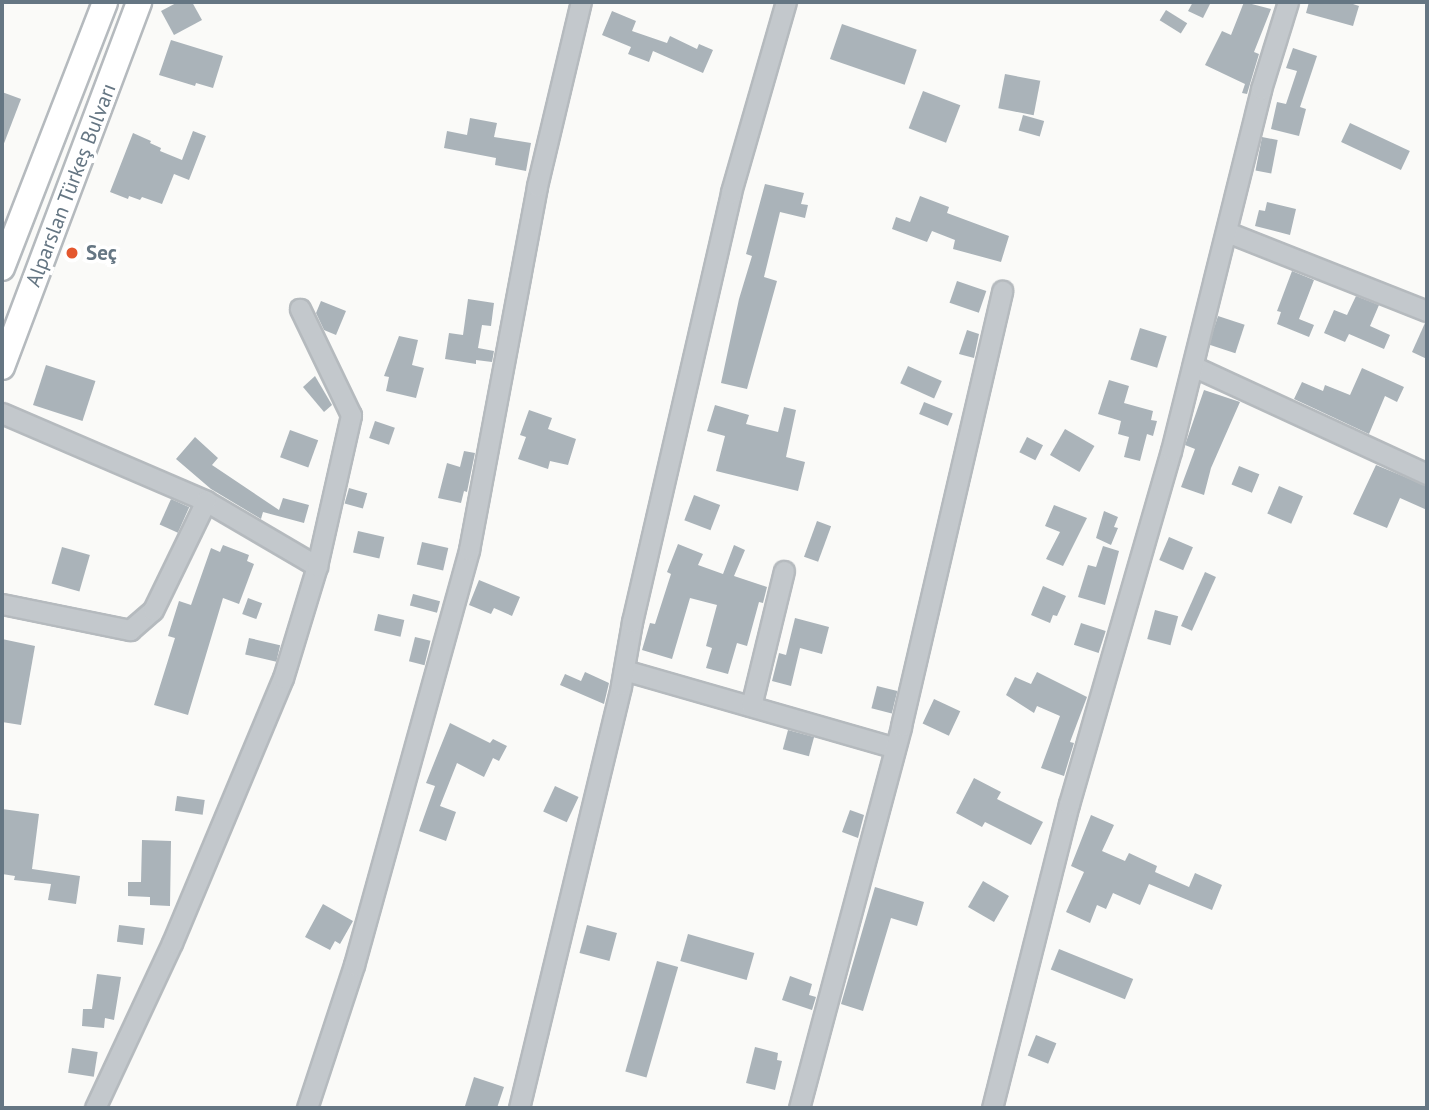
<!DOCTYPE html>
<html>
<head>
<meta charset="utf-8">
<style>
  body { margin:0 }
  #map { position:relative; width:1429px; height:1110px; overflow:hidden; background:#fafaf8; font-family:"PT Sans",sans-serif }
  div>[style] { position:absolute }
  .building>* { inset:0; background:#aab3b9; transform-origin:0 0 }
  .roads { filter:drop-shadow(2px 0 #b5babe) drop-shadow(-2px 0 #b5babe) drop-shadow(0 2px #b5babe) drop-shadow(0 -2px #b5babe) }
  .minor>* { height:19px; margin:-9.5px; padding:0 9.5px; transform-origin:9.5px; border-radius:9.5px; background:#c3c8cc }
  .major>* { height:24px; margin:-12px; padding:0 12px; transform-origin:12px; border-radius:12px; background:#fff }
  .dots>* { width:19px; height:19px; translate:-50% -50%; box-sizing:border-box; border:4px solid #fff; border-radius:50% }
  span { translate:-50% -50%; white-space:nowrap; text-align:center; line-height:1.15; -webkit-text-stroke:7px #fff; paint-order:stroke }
  .street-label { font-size:21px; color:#657683 }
  .poi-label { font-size:21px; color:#657683; font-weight:700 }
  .left { translate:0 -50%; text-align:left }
  .frame { position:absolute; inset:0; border:4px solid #657683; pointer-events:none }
</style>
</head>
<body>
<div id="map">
  <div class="building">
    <div style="clip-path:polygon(178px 2px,192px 2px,202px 20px,174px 35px,161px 11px)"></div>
    <div style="clip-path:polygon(1193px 2px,1211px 2px,1203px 18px,1188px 11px)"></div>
    <div style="clip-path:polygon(1244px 2px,1271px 9px,1254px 52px,1259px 54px,1247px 94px,1242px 93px,1245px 84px,1205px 65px,1222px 31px,1231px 35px)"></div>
    <div style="clip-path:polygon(1309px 2px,1347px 2px,1359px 6px,1353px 26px,1306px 13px)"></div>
    <div style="left:1166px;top:10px;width:25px;height:12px;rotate:32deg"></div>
    <div style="clip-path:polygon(612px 11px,636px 21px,632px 31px,667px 43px,670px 36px,697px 49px,699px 44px,713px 50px,703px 73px,653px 51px,649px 62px,628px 54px,631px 47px,602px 35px)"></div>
    <div style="left:842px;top:24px;width:79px;height:37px;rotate:19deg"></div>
    <div style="clip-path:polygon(171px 40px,223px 56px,213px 88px,196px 83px,195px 86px,159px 75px)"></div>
    <div style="clip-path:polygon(1293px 48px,1317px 56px,1300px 107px,1306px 109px,1299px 136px,1271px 129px,1277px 102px,1286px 104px,1297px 71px,1286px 68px)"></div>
    <div style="left:1005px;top:74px;width:36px;height:35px;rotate:11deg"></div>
    <div style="left:923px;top:91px;width:40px;height:40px;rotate:21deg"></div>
    <div style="clip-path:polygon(2px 92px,21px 99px,3px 146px,2px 146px)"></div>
    <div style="left:1023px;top:115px;width:22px;height:16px;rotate:16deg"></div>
    <div style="clip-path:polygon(470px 118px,497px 123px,494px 137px,531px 143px,526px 171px,495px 165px,496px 158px,444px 148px,447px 131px,467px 135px)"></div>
    <div style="left:1350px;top:123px;width:66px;height:21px;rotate:25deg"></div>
    <div style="clip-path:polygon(193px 131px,206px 136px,189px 180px,174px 174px,162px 204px,142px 197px,140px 200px,129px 196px,128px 199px,110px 192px,133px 133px,151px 141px,150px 143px,161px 148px,160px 151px,182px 160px)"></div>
    <div style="left:1262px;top:137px;width:16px;height:34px;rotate:11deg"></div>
    <div style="clip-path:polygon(765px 184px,804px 193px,801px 204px,808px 205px,805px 218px,780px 212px,764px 277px,777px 281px,747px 389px,721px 383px,739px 299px,752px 256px,746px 254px)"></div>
    <div style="clip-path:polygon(920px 196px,949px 207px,947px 213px,1009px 236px,1001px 262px,953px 249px,955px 240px,932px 231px,927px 242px,892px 229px,896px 217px,910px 222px)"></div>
    <div style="clip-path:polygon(1267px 202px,1296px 209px,1290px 235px,1255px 226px,1259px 210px,1265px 211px)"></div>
    <div style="clip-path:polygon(1292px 271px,1314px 280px,1299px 319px,1314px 325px,1309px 337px,1277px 324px,1281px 312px,1277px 311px)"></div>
    <div style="left:957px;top:281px;width:31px;height:23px;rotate:19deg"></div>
    <div style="clip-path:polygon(1356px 296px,1379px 305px,1370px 326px,1390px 335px,1384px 349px,1349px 334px,1345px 342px,1324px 333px,1334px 310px,1347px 315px)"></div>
    <div style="clip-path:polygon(468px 299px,494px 303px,491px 326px,482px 325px,478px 348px,494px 351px,492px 362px,476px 360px,476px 364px,445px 359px,449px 333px,463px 335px)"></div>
    <div style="clip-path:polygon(321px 301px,346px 311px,336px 335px,324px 330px,316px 313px)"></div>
    <div style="left:1218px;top:316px;width:28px;height:30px;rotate:18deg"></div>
    <div style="clip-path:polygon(1425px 323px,1427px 323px,1427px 359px,1412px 352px)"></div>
    <div style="left:1140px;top:328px;width:28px;height:33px;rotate:17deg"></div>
    <div style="clip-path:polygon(967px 330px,979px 334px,974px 358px,959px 354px)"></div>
    <div style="clip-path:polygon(399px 336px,418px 340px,412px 365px,424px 368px,416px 398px,386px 391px,389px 377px,384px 376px)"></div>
    <div style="left:46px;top:365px;width:52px;height:42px;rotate:18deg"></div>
    <div style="left:908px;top:366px;width:37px;height:19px;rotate:24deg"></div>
    <div style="clip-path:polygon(1362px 368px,1404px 387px,1397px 402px,1385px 396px,1369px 434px,1294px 399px,1302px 382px,1323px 391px,1325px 385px,1350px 395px)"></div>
    <div style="clip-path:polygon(315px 376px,332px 405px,324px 412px,303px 387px)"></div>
    <div style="clip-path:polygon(1109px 380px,1129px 386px,1124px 403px,1153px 411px,1151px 420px,1157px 421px,1153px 436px,1147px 434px,1140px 461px,1124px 457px,1129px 437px,1118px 434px,1121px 421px,1098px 414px)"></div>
    <div style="clip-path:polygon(1204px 390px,1240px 402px,1211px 468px,1204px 495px,1181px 487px,1195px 449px,1185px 445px)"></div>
    <div style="left:924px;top:402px;width:31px;height:13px;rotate:22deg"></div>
    <div style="clip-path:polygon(715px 405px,749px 415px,746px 424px,778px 432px,784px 407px,796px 410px,786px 457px,805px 462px,798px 491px,716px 471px,725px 436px,707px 431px)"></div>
    <div style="clip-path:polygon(529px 410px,552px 418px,548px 429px,576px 439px,568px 465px,550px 461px,548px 469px,518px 459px,526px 437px,520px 435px)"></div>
    <div style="left:375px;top:421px;width:21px;height:18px;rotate:19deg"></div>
    <div style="left:1065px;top:429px;width:34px;height:30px;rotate:30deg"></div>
    <div style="left:290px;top:430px;width:30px;height:29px;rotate:20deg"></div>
    <div style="clip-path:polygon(195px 437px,218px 458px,212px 465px,279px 510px,283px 498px,309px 505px,304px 523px,263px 512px,261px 519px,211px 489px,176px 459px)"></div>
    <div style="left:1027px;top:437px;width:18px;height:17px;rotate:27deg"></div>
    <div style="clip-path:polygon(464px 451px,475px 453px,467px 492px,464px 491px,461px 503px,438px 498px,447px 463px,460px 467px)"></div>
    <div style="clip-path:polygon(1376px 465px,1427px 486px,1427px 510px,1400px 498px,1387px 528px,1353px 514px)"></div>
    <div style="left:1239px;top:466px;width:22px;height:20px;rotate:22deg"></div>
    <div style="left:1279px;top:486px;width:26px;height:30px;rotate:23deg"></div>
    <div style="left:349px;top:488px;width:19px;height:16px;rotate:16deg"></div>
    <div style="left:694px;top:495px;width:28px;height:27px;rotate:21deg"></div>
    <div style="left:171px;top:499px;width:20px;height:28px;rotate:24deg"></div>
    <div style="clip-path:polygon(1054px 505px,1087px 518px,1063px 566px,1046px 559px,1060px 532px,1045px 526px)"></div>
    <div style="clip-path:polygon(1104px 511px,1118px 517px,1114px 527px,1118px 528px,1111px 545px,1096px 538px)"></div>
    <div style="left:817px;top:521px;width:15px;height:38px;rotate:20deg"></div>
    <div style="left:358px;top:531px;width:27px;height:22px;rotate:13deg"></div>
    <div style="left:1169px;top:537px;width:26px;height:25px;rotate:23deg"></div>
    <div style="left:422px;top:542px;width:27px;height:23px;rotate:13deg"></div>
    <div style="clip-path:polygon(678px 544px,703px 554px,698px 565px,723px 574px,734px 545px,745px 550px,734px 576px,767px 587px,763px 603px,759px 602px,747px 646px,737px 643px,728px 674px,706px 668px,712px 648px,706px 646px,717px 605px,690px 598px,672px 659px,642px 650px,650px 623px,655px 624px,671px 574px,667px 572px)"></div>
    <div style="clip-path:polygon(223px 545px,249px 555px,247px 561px,254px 564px,239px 604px,223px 598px,188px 715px,154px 705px,175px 638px,168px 636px,179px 601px,191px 605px,211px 548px,220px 552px)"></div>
    <div style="clip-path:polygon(1103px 546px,1119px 551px,1105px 605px,1078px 597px,1088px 565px,1096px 567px)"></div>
    <div style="left:62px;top:547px;width:29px;height:38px;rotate:16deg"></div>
    <div style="left:1205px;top:572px;width:12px;height:59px;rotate:24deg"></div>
    <div style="clip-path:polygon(479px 580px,520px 597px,512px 616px,494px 608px,491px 614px,469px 605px)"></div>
    <div style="clip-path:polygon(1043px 586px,1066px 596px,1057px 616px,1053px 615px,1050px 623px,1031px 615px)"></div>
    <div style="left:413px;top:594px;width:28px;height:12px;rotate:15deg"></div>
    <div style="left:248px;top:598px;width:15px;height:17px;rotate:20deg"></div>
    <div style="left:1155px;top:610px;width:24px;height:30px;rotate:15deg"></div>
    <div style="left:378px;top:614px;width:27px;height:17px;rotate:13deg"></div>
    <div style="clip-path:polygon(795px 618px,829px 627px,822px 654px,800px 648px,791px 686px,772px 681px,779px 653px,786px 655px)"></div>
    <div style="left:1081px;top:623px;width:26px;height:23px;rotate:18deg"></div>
    <div style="left:415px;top:637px;width:16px;height:25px;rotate:14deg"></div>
    <div style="left:249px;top:638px;width:32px;height:17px;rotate:13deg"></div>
    <div style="clip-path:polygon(2px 639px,35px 646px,21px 725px,2px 722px)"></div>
    <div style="clip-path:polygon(585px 672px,609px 683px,604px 704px,560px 685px,565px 674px,581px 681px)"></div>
    <div style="clip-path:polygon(1037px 672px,1087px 697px,1070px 742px,1074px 743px,1064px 776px,1041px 768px,1060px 716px,1037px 706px,1034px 713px,1006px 695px,1015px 677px,1031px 684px)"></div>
    <div style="left:877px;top:686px;width:21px;height:23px;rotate:14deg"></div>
    <div style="left:934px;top:699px;width:29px;height:27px;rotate:25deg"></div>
    <div style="clip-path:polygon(450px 723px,490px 743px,493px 739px,507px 746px,499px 761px,493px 758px,484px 777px,457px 763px,440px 806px,456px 812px,446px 841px,419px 831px,435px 786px,426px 783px)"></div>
    <div style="left:788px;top:730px;width:27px;height:20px;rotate:15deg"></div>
    <div style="clip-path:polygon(974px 778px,1001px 792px,997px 799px,1043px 822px,1031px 845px,985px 822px,982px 827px,956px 813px)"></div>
    <div style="left:555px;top:786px;width:26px;height:28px;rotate:25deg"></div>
    <div style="left:177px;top:796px;width:28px;height:15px;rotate:8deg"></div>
    <div style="clip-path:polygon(2px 809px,39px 814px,32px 869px,80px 876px,76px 904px,48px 900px,51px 884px,14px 880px,15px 876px,2px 874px)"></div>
    <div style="clip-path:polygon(850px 810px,864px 815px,858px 838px,842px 832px)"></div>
    <div style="clip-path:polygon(1091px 815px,1114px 825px,1102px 851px,1125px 861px,1129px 853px,1157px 866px,1155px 872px,1189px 887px,1195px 873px,1222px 885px,1212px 910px,1149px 884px,1140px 905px,1113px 893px,1106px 909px,1097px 905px,1090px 923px,1066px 912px,1084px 872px,1071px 866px)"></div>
    <div style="clip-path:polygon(142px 840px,171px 841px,170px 906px,150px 905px,150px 897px,128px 896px,128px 882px,141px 882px)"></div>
    <div style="left:983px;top:881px;width:30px;height:30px;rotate:30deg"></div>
    <div style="clip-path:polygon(875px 887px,924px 902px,917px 926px,891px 918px,863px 1011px,841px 1004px)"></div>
    <div style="clip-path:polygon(323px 904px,353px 921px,340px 944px,335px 941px,330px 950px,305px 937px)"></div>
    <div style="left:119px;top:925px;width:26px;height:17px;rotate:7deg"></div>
    <div style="left:587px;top:925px;width:31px;height:29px;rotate:15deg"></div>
    <div style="left:688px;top:934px;width:69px;height:28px;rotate:16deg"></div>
    <div style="left:1059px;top:949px;width:80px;height:22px;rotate:22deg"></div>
    <div style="left:657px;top:961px;width:22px;height:115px;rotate:16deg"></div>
    <div style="clip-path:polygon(97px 974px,121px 977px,114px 1020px,105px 1018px,104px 1028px,82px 1026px,83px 1009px,92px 1009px)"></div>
    <div style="clip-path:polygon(790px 976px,812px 984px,809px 995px,816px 997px,812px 1010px,782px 1000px)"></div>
    <div style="left:1036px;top:1035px;width:22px;height:22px;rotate:22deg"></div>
    <div style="clip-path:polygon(755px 1047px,778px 1053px,777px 1060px,782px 1061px,775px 1090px,746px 1083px)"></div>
    <div style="left:72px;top:1048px;width:26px;height:25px;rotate:9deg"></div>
    <div style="clip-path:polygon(474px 1077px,504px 1087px,497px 1108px,465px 1106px)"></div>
  </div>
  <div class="roads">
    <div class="minor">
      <div style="left:1227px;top:232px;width:215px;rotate:21.6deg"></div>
      <div style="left:1193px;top:366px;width:258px;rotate:24.8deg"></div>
      <div style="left:2px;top:413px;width:222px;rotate:23.3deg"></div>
      <div style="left:206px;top:501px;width:129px;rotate:30.4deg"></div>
      <div style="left:2px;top:604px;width:131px;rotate:11.5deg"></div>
      <div style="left:130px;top:630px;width:30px;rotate:-41deg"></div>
      <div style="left:153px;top:610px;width:121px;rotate:-64.1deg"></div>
      <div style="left:624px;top:670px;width:280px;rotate:16deg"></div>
      <div style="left:751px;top:706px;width:139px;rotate:-76.3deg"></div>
      <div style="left:95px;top:1108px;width:182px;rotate:-65deg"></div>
      <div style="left:172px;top:943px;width:287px;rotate:-67.3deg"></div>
      <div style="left:283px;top:678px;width:117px;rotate:-73.1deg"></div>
      <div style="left:317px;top:566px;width:155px;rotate:-77.3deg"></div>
      <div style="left:351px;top:415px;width:118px;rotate:-115.7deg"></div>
      <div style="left:307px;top:1108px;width:151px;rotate:-71.8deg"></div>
      <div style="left:354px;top:965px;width:431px;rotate:-74.5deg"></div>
      <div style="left:469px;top:550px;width:370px;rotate:-79.4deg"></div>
      <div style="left:537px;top:186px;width:189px;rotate:-76.6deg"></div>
      <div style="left:519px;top:1108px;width:435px;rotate:-76.4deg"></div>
      <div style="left:621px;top:685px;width:64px;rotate:-80.1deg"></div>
      <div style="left:632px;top:622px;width:441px;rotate:-77deg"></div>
      <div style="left:731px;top:192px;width:198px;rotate:-73.9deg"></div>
      <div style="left:799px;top:1108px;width:395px;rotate:-75deg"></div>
      <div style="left:901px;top:726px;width:447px;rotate:-76.9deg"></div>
      <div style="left:992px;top:1108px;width:314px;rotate:-75.8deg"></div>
      <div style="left:1069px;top:804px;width:367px;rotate:-73.9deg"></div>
      <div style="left:1171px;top:451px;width:373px;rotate:-76deg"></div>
      <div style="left:1261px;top:89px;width:91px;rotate:-72.8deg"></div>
    </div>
    <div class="major">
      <div style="left:2px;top:268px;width:285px;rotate:-68.8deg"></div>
      <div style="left:2px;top:367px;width:390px;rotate:-69.4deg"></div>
    </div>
  </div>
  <div class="dots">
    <div style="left:72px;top:253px;background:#e4572e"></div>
  </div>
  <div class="street-label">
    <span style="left:71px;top:185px;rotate:-69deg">Alparslan Türkeş Bulvarı</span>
  </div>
  <div class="poi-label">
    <span class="left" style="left:86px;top:253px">Seç</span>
  </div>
  <div class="frame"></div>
</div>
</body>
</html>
